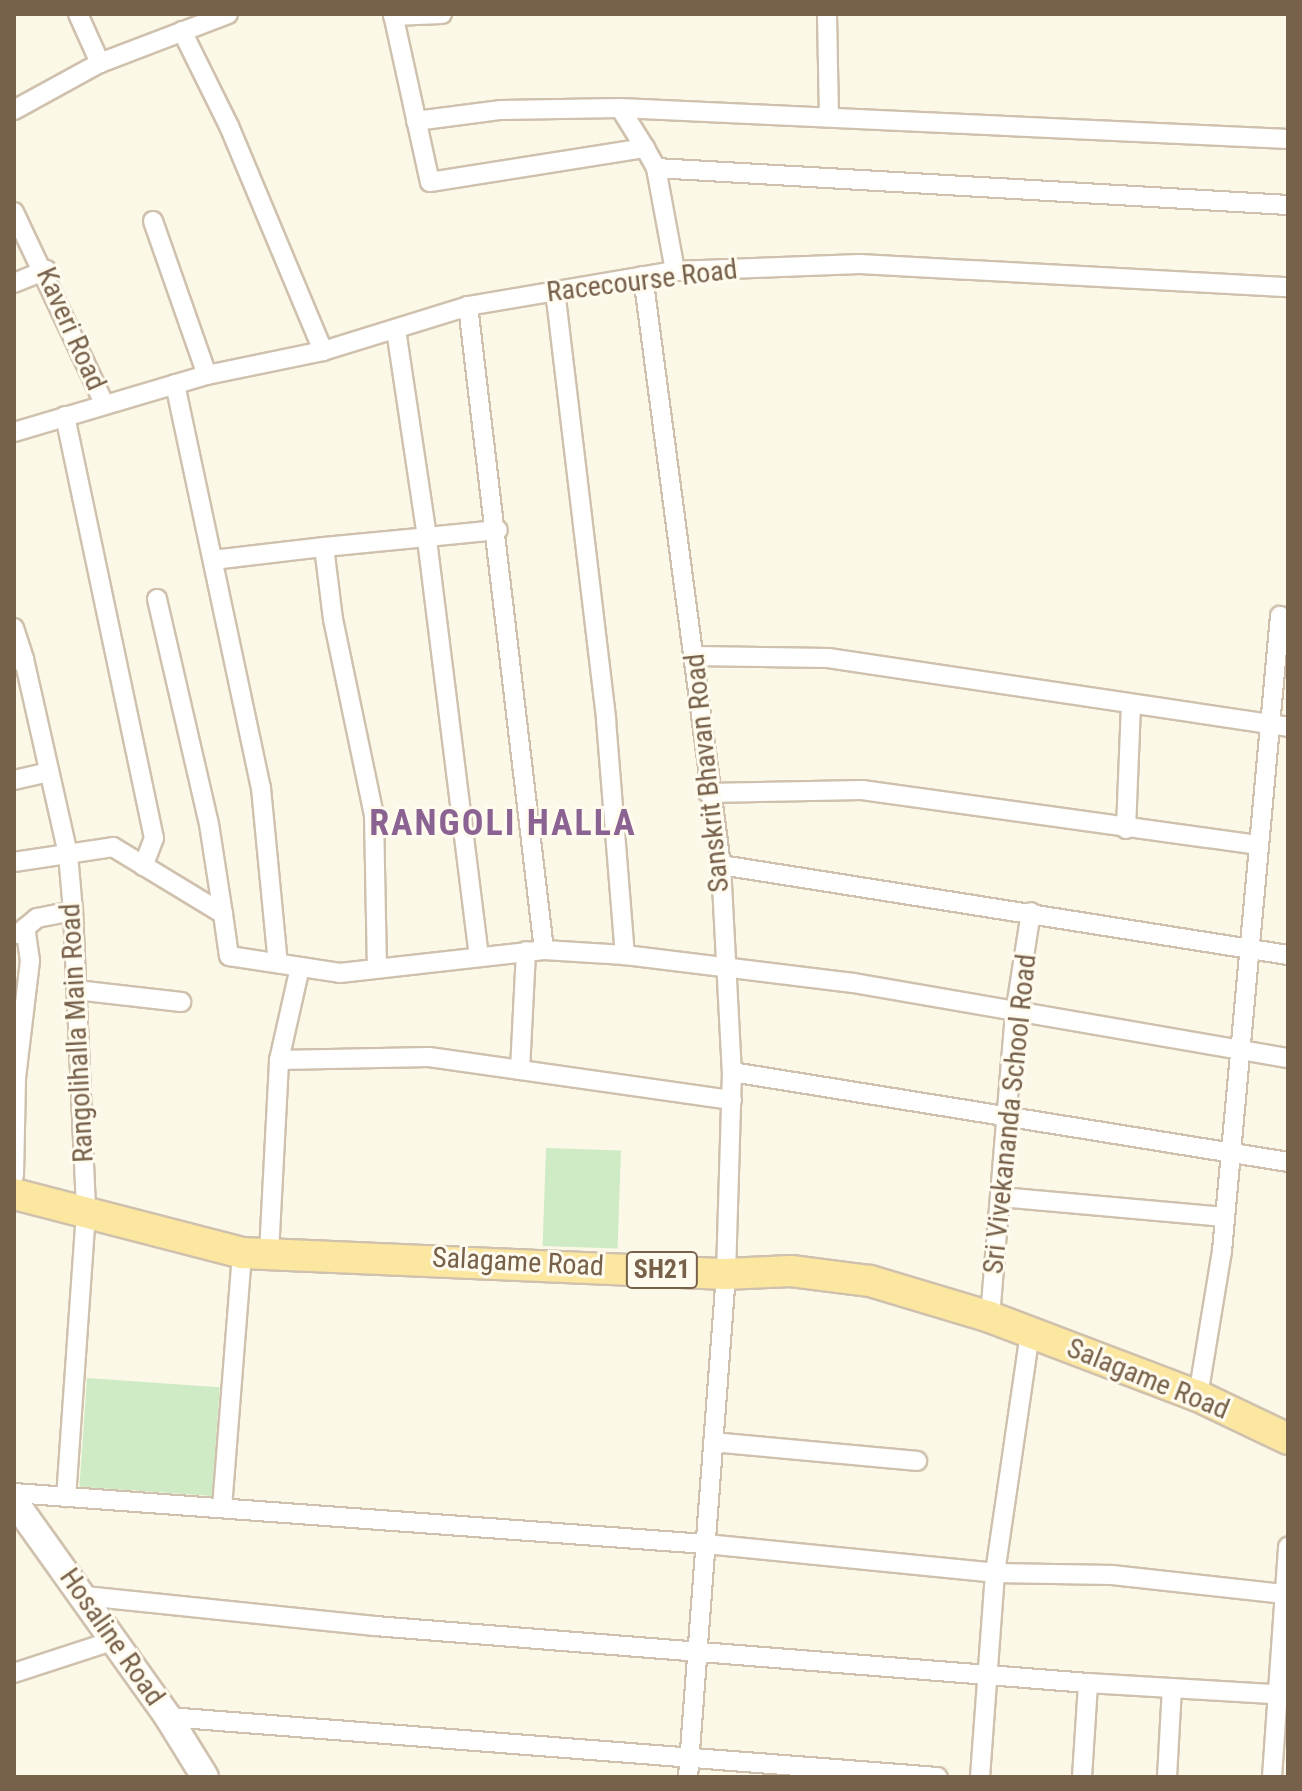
<!DOCTYPE html>
<html>
<head>
<meta charset="utf-8">
<style>
  body { margin:0 }
  #map { position:relative; width:1302px; height:1791px; overflow:hidden; background:#fcf8e7; font-family:"Roboto Condensed",sans-serif }
  div>[style] { position:absolute }
  .green>* { inset:0; background:#ceebc5; transform-origin:0 0 }
  .roads { filter:drop-shadow(2px 0 #cfc1ad) drop-shadow(-2px 0 #cfc1ad) drop-shadow(0 2px #cfc1ad) drop-shadow(0 -2px #cfc1ad) }
  .street>* { height:18px; margin:-9px; padding:0 9px; transform-origin:9px; border-radius:9px; background:#fff }
  .secondary>* { height:26px; margin:-13px; padding:0 13px; transform-origin:13px; border-radius:13px; background:#fff }
  .primary>* { height:30px; margin:-15px; padding:0 15px; transform-origin:15px; border-radius:15px; background:#fbe7a0 }
  span { translate:-50% -50%; white-space:nowrap; text-align:center; line-height:1.15; -webkit-text-stroke:6px #fffbee; paint-order:stroke }
  .shield-label span { padding:2px 6px; background:#fffbee; border:2px solid; border-radius:6px; -webkit-text-stroke-width:0 }
  .shield-label { font-size:26px; color:#77614b; font-weight:700 }
  .street-label { font-size:28px; color:#77614b }
  .district-label { font-size:36px; color:#8b6393; font-weight:700; letter-spacing:2px }
  .frame { position:absolute; inset:0; border:16px solid #77614b; pointer-events:none }
</style>
</head>
<body>
<div id="map">
  <div class="green">
    <div style="left:546px;top:1148px;width:75px;height:98px;rotate:2deg"></div>
    <div style="left:87px;top:1378px;width:133px;height:109px;rotate:4deg"></div>
  </div>
  <div class="roads">
    <div class="street">
      <div style="left:78px;top:14px;width:54px;rotate:65.8deg"></div>
      <div style="left:393px;top:14px;width:172px;rotate:77.6deg"></div>
      <div style="left:430px;top:182px;width:218px;rotate:-9deg"></div>
      <div style="left:645px;top:148px;width:23px;rotate:61deg"></div>
      <div style="left:656px;top:168px;width:105px;rotate:79.5deg"></div>
      <div style="left:827px;top:14px;width:102px;rotate:88.9deg"></div>
      <div style="left:393px;top:16px;width:49px;rotate:-2.3deg"></div>
      <div style="left:182px;top:31px;width:106px;rotate:63.7deg"></div>
      <div style="left:229px;top:126px;width:244px;rotate:67.3deg"></div>
      <div style="left:620px;top:108px;width:47px;rotate:58deg"></div>
      <div style="left:14px;top:110px;width:98px;rotate:-28.7deg"></div>
      <div style="left:100px;top:63px;width:137px;rotate:-20.9deg"></div>
      <div style="left:416px;top:121px;width:86px;rotate:-7.4deg"></div>
      <div style="left:501px;top:110px;width:119px;rotate:-1deg"></div>
      <div style="left:620px;top:108px;width:669px;rotate:2.66deg"></div>
      <div style="left:656px;top:168px;width:633px;rotate:3.35deg"></div>
      <div style="left:14px;top:212px;width:213px;rotate:64.8deg"></div>
      <div style="left:153px;top:221px;width:163px;rotate:70.7deg"></div>
      <div style="left:643px;top:276px;width:594px;rotate:82.46deg"></div>
      <div style="left:721px;top:865px;width:207px;rotate:87deg"></div>
      <div style="left:732px;top:1072px;width:202px;rotate:91.7deg"></div>
      <div style="left:726px;top:1274px;width:504px;rotate:94.32deg"></div>
      <div style="left:14px;top:283px;width:35px;rotate:-22deg"></div>
      <div style="left:555px;top:290px;width:433px;rotate:83.2deg"></div>
      <div style="left:606px;top:720px;width:236px;rotate:85.4deg"></div>
      <div style="left:468px;top:306px;width:648px;rotate:83.27deg"></div>
      <div style="left:175px;top:384px;width:413px;rotate:78deg"></div>
      <div style="left:261px;top:788px;width:176px;rotate:84.5deg"></div>
      <div style="left:65px;top:416px;width:431px;rotate:78.1deg"></div>
      <div style="left:154px;top:838px;width:30px;rotate:111deg"></div>
      <div style="left:14px;top:432px;width:201px;rotate:-16.5deg"></div>
      <div style="left:207px;top:375px;width:118px;rotate:-11.7deg"></div>
      <div style="left:323px;top:351px;width:152px;rotate:-17.2deg"></div>
      <div style="left:468px;top:306px;width:210px;rotate:-9.6deg"></div>
      <div style="left:675px;top:271px;width:185px;rotate:-2.2deg"></div>
      <div style="left:860px;top:264px;width:429px;rotate:3.1deg"></div>
      <div style="left:324px;top:547px;width:103px;rotate:-5.5deg"></div>
      <div style="left:427px;top:537px;width:209px;rotate:-98.5deg"></div>
      <div style="left:213px;top:560px;width:112px;rotate:-6.7deg"></div>
      <div style="left:324px;top:547px;width:73px;rotate:82.9deg"></div>
      <div style="left:333px;top:619px;width:200px;rotate:78.2deg"></div>
      <div style="left:374px;top:815px;width:153px;rotate:88.9deg"></div>
      <div style="left:157px;top:599px;width:231px;rotate:77deg"></div>
      <div style="left:209px;top:824px;width:91px;rotate:81.2deg"></div>
      <div style="left:14px;top:628px;width:33px;rotate:72deg"></div>
      <div style="left:695px;top:656px;width:133px;rotate:0.9deg"></div>
      <div style="left:828px;top:658px;width:465px;rotate:8.5deg"></div>
      <div style="left:14px;top:661px;width:10px;rotate:-11deg"></div>
      <div style="left:24px;top:659px;width:200px;rotate:77.3deg"></div>
      <div style="left:68px;top:854px;width:57px;rotate:85deg"></div>
      <div style="left:73px;top:911px;width:301px;rotate:87.5deg"></div>
      <div style="left:86px;top:1212px;width:286px;rotate:94deg"></div>
      <div style="left:14px;top:780px;width:36px;rotate:-13deg"></div>
      <div style="left:708px;top:793px;width:154px;rotate:-1.1deg"></div>
      <div style="left:862px;top:790px;width:399px;rotate:7.9deg"></div>
      <div style="left:1126px;top:829px;width:125px;rotate:-87.7deg"></div>
      <div style="left:14px;top:862px;width:100px;rotate:-8.6deg"></div>
      <div style="left:113px;top:847px;width:129px;rotate:31.3deg"></div>
      <div style="left:223px;top:914px;width:42px;rotate:81.9deg"></div>
      <div style="left:229px;top:956px;width:112px;rotate:8.7deg"></div>
      <div style="left:340px;top:973px;width:205px;rotate:-6.4deg"></div>
      <div style="left:544px;top:950px;width:81px;rotate:3.5deg"></div>
      <div style="left:625px;top:955px;width:230px;rotate:7deg"></div>
      <div style="left:853px;top:983px;width:441px;rotate:9.8deg"></div>
      <div style="left:721px;top:865px;width:574px;rotate:9.02deg"></div>
      <div style="left:18px;top:934px;width:25px;rotate:-40deg"></div>
      <div style="left:37px;top:918px;width:37px;rotate:-11deg"></div>
      <div style="left:479px;top:957px;width:423px;rotate:-97.1deg"></div>
      <div style="left:427px;top:537px;width:71px;rotate:-5.6deg"></div>
      <div style="left:300px;top:967px;width:95px;rotate:102.7deg"></div>
      <div style="left:279px;top:1060px;width:150px;rotate:-1.1deg"></div>
      <div style="left:429px;top:1057px;width:306px;rotate:8.1deg"></div>
      <div style="left:76px;top:990px;width:106px;rotate:6.5deg"></div>
      <div style="left:520px;top:1070px;width:119px;rotate:-87.1deg"></div>
      <div style="left:732px;top:1072px;width:563px;rotate:9.19deg"></div>
      <div style="left:14px;top:1175px;width:97px;rotate:-88.8deg"></div>
      <div style="left:16px;top:1078px;width:118px;rotate:-83.2deg"></div>
      <div style="left:30px;top:961px;width:34px;rotate:-98deg"></div>
      <div style="left:1001px;top:1197px;width:224px;rotate:5.1deg"></div>
      <div style="left:269px;top:1253px;width:193px;rotate:-87deg"></div>
      <div style="left:990px;top:1317px;width:304px;rotate:-85.3deg"></div>
      <div style="left:1015px;top:1014px;width:103px;rotate:-81.1deg"></div>
      <div style="left:1198px;top:1396px;width:147px;rotate:-80.6deg"></div>
      <div style="left:1222px;top:1251px;width:638px;rotate:-84.78deg"></div>
      <div style="left:713px;top:1442px;width:205px;rotate:5.3deg"></div>
      <div style="left:14px;top:1493px;width:694px;rotate:4.22deg"></div>
      <div style="left:706px;top:1544px;width:290px;rotate:5.7deg"></div>
      <div style="left:995px;top:1573px;width:117px;rotate:1deg"></div>
      <div style="left:1112px;top:1575px;width:174px;rotate:6.3deg"></div>
      <div style="left:222px;top:1508px;width:256px;rotate:-85.5deg"></div>
      <div style="left:84px;top:1596px;width:293px;rotate:5.9deg"></div>
      <div style="left:375px;top:1626px;width:715px;rotate:4.57deg"></div>
      <div style="left:14px;top:1673px;width:103px;rotate:-18.1deg"></div>
      <div style="left:168px;top:1717px;width:772px;rotate:4.46deg"></div>
      <div style="left:980px;top:1777px;width:205px;rotate:-85.8deg"></div>
      <div style="left:995px;top:1573px;width:244px;rotate:-81.7deg"></div>
      <div style="left:1082px;top:1777px;width:94px;rotate:-86.3deg"></div>
      <div style="left:1088px;top:1683px;width:200px;rotate:3.4deg"></div>
      <div style="left:1167px;top:1777px;width:89px;rotate:-86.8deg"></div>
      <div style="left:1272px;top:1777px;width:231px;rotate:-86deg"></div>
    </div>
    <div class="secondary">
      <div style="left:14px;top:1501px;width:265px;rotate:54.5deg"></div>
      <div style="left:168px;top:1717px;width:70px;rotate:58.3deg"></div>
    </div>
    <div class="primary">
      <div style="left:14px;top:1194px;width:236px;rotate:14.5deg"></div>
      <div style="left:242px;top:1253px;width:484px;rotate:2.5deg"></div>
      <div style="left:726px;top:1274px;width:65px;rotate:-2.6deg"></div>
      <div style="left:791px;top:1271px;width:80px;rotate:7.2deg"></div>
      <div style="left:870px;top:1281px;width:125px;rotate:16.7deg"></div>
      <div style="left:990px;top:1317px;width:222px;rotate:20.8deg"></div>
      <div style="left:1198px;top:1396px;width:100px;rotate:25.5deg"></div>
    </div>
  </div>
  <div class="shield-label">
    <span style="left:662px;top:1270px">SH21</span>
  </div>
  <div class="street-label">
    <span style="left:642px;top:281px;rotate:-7deg">Racecourse Road</span>
    <span style="left:71px;top:329px;rotate:66deg">Kaveri Road</span>
    <span style="left:707px;top:773px;rotate:-96deg">Sanskrit Bhavan Road</span>
    <span style="left:77px;top:1033px;rotate:-93deg">Rangolihalla Main Road</span>
    <span style="left:1010px;top:1114px;rotate:-84deg">Sri Vivekananda School Road</span>
    <span style="left:518px;top:1262px;rotate:3deg">Salagame Road</span>
    <span style="left:1148px;top:1379px;rotate:22deg">Salagame Road</span>
    <span style="left:112px;top:1637px;rotate:55deg">Hosaline Road</span>
  </div>
  <div class="district-label">
    <span style="left:503px;top:824px">RANGOLI HALLA</span>
  </div>
  <div class="frame"></div>
</div>
</body>
</html>
